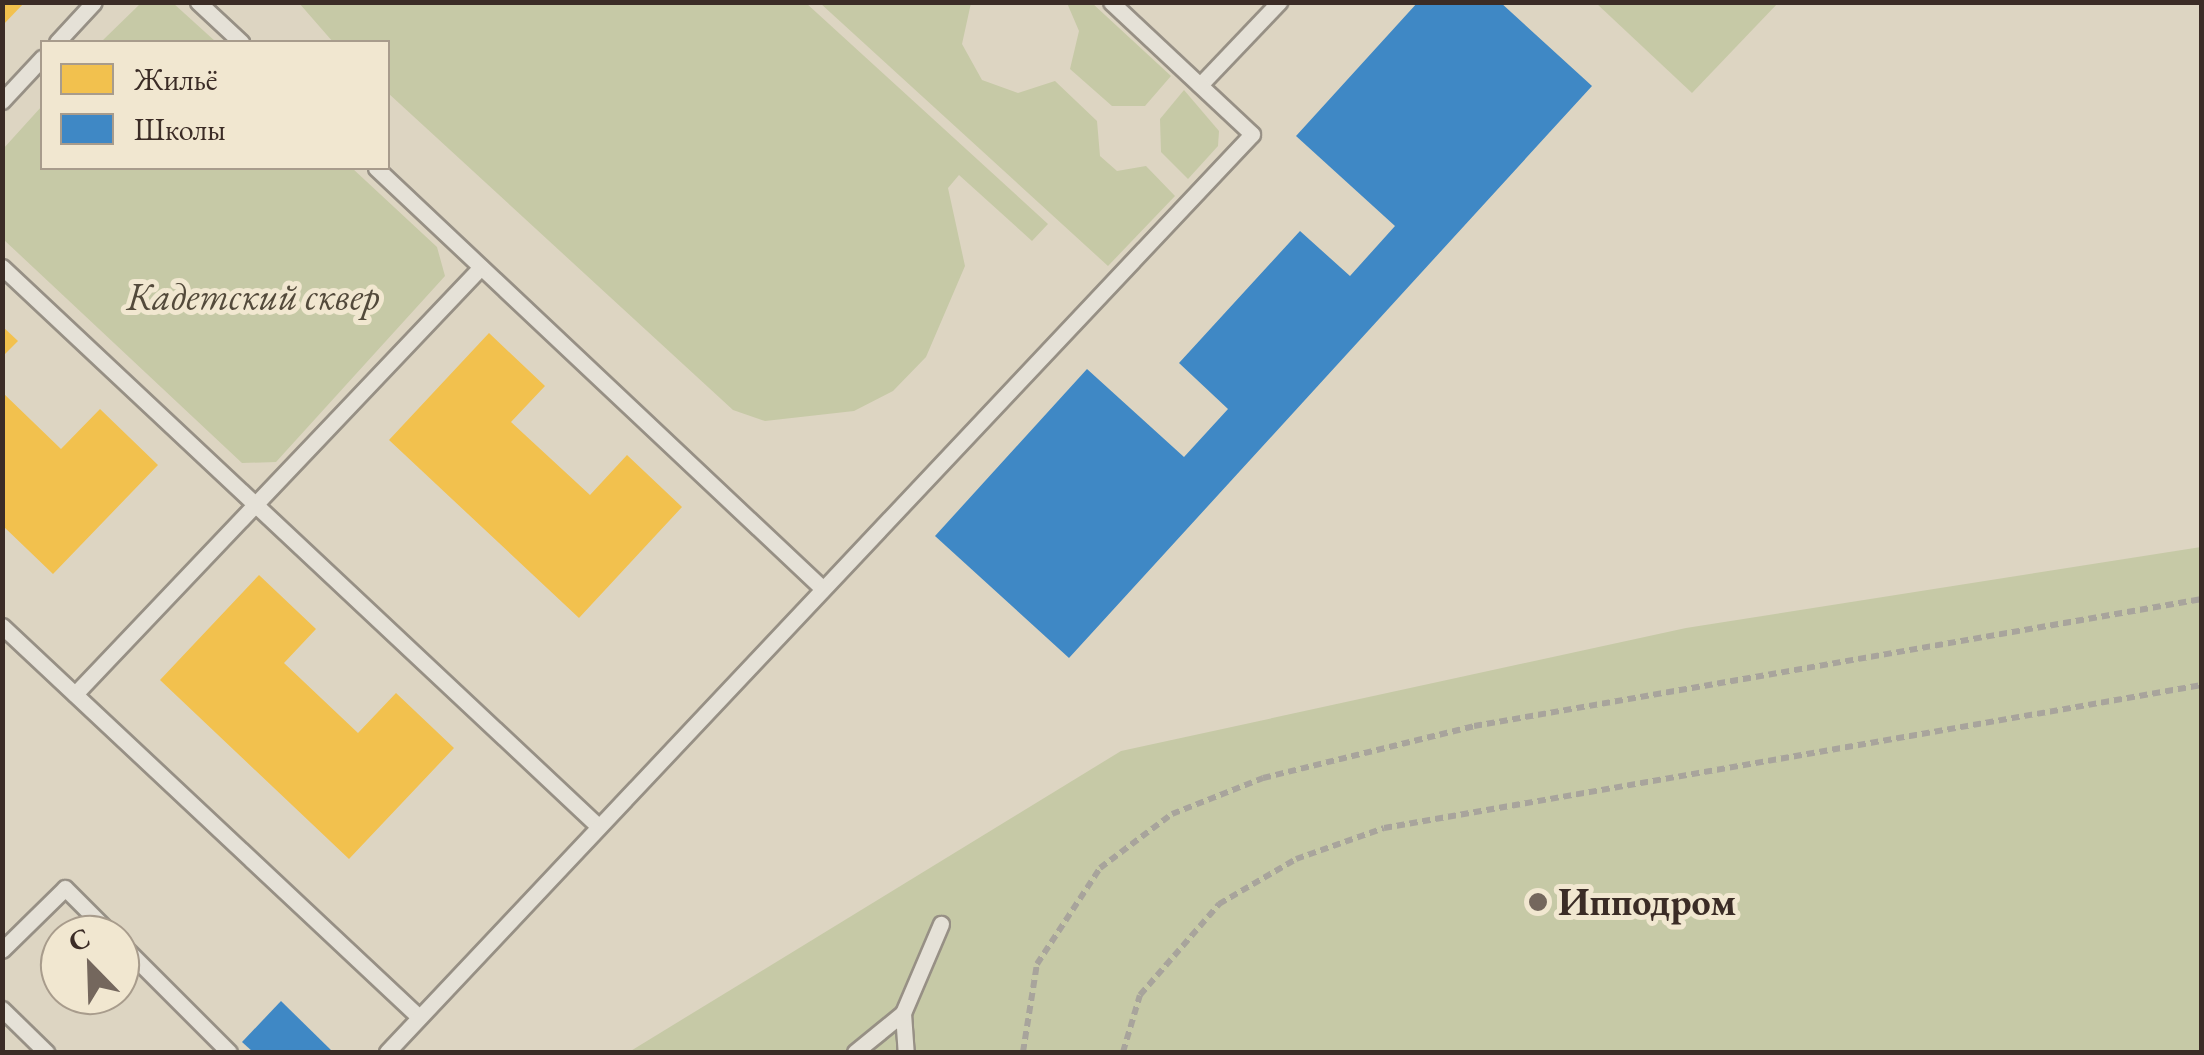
<!DOCTYPE html>
<html>
<head>
<meta charset="utf-8">
<style>
  body { margin:0 }
  #map { position:relative; width:2204px; height:1055px; overflow:hidden; background:#ddd5c2; font-family:"EB Garamond",serif }
  div>[style] { position:absolute }
  .green>* { inset:0; background:#c6c9a6 }
  .homes>* { inset:0; background:#f2c14e }
  .schools>* { inset:0; background:#3f88c5 }
  .path>* { height:6px; margin-top:-3px; transform-origin:0; background:repeating-linear-gradient(90deg,#a8a49c 0 8px,transparent 0 13px) }
  .roads { filter:drop-shadow(2px 0 #979085) drop-shadow(-2px 0 #979085) drop-shadow(0 2px #979085) drop-shadow(0 -2px #979085) }
  .service>* { height:15px; margin:-7.5px; padding:0 7.5px; transform-origin:7.5px; border-radius:7.5px; background:#e5e1d7 }
  .dots>* { width:28px; height:28px; translate:-50% -50%; box-sizing:border-box; border:5px solid #f1e7d0; border-radius:50% }
  span { translate:-50% -50%; white-space:nowrap; text-align:center; line-height:1.15; -webkit-text-stroke:10px #f1e7d0; paint-order:stroke }
  .park-label { font-size:38px; color:#534a3b; font-style:italic }
  .poi-label { font-size:38px; color:#3b2c26; font-weight:700 }
  .left { translate:0 -50%; text-align:left }
  .frame { position:absolute; inset:0; border:5px solid #3b2c26; pointer-events:none }
  .legend { position:absolute; left:40px; top:40px; width:350px; height:130px; box-sizing:border-box; background:#f1e7d0; border:2px solid #a89c8c; margin:0; padding:12px 18px; list-style:none; font-size:30px; color:#3b2c26 }
  .legend li { display:flex; align-items:center; gap:20px; height:50px }
  .legend b { width:50px; border:2px solid #a89c8c }
  .north { position:absolute; left:40px; top:915px; width:100px; height:100px; box-sizing:border-box; background:#f1e7d0; border:2px solid #a89c8c; border-radius:50%; rotate:337deg; font-size:28px; font-weight:700; line-height:40px; text-align:center; color:#3b2c26 }
  .north::after { content:''; display:block; margin:auto; width:35px; height:45px; background:#74675d; clip-path:polygon(50% 0,100% 100%,50% 72%,0 100%) }
</style>
</head>
<body>
<div id="map">
  <div class="green">
    <div style="clip-path:polygon(141px 3px,173px 3px,216px 42px,101px 42px)"></div>
    <div style="clip-path:polygon(299px 3px,806px 3px,1048px 224px,1032px 241px,959px 175px,948px 188px,965px 266px,926px 357px,893px 391px,854px 411px,765px 421px,733px 410px,388px 93px,388px 42px,333px 42px)"></div>
    <div style="clip-path:polygon(820px 3px,971px 3px,962px 44px,982px 80px,1018px 93px,1055px 81px,1097px 121px,1100px 156px,1117px 171px,1146px 166px,1175px 196px,1108px 266px)"></div>
    <div style="clip-path:polygon(1067px 3px,1092px 3px,1171px 76px,1145px 106px,1112px 106px,1070px 69px,1079px 31px)"></div>
    <div style="clip-path:polygon(1596px 3px,1778px 3px,1692px 93px)"></div>
    <div style="clip-path:polygon(1184px 90px,1219px 131px,1218px 146px,1188px 179px,1161px 152px,1160px 119px)"></div>
    <div style="clip-path:polygon(42px 106px,42px 168px,352px 168px,437px 247px,445px 276px,276px 462px,242px 463px,3px 239px,3px 149px)"></div>
    <div style="clip-path:polygon(2201px 547px,2201px 1052px,629px 1052px,1121px 751px,1686px 628px)"></div>
  </div>
  <div class="homes">
    <div style="clip-path:polygon(2px 2px,25px 2px,2px 26px)"></div>
    <div style="clip-path:polygon(2px 326px,18px 341px,2px 357px)"></div>
    <div style="clip-path:polygon(489px 333px,545px 386px,511px 422px,590px 495px,627px 455px,682px 507px,579px 618px,389px 440px)"></div>
    <div style="clip-path:polygon(2px 392px,61px 449px,100px 409px,158px 465px,53px 574px,2px 525px)"></div>
    <div style="clip-path:polygon(259px 575px,316px 629px,284px 663px,358px 733px,396px 693px,454px 748px,349px 859px,160px 680px)"></div>
  </div>
  <div class="schools">
    <div style="clip-path:polygon(1418px 2px,1500px 2px,1592px 86px,1069px 658px,935px 536px,1087px 369px,1184px 457px,1228px 409px,1179px 363px,1300px 231px,1350px 276px,1395px 226px,1296px 136px)"></div>
    <div style="clip-path:polygon(281px 1001px,333px 1052px,253px 1052px,242px 1042px)"></div>
  </div>
  <div class="path">
    <div style="left:1023px;top:1052px;width:89px;rotate:-81deg"></div>
    <div style="left:1037px;top:964px;width:115px;rotate:-56.7deg"></div>
    <div style="left:1100px;top:868px;width:90px;rotate:-36.9deg"></div>
    <div style="left:1172px;top:814px;width:98px;rotate:-21.6deg"></div>
    <div style="left:1263px;top:778px;width:217px;rotate:-13.8deg"></div>
    <div style="left:1474px;top:726px;width:739px;rotate:-9.9deg"></div>
    <div style="left:1123px;top:1052px;width:59px;rotate:-73.4deg"></div>
    <div style="left:1140px;top:995px;width:121px;rotate:-49deg"></div>
    <div style="left:1219px;top:904px;width:89px;rotate:-30.3deg"></div>
    <div style="left:1296px;top:859px;width:93px;rotate:-19.4deg"></div>
    <div style="left:1384px;top:828px;width:830px;rotate:-9.92deg"></div>
  </div>
  <div class="roads">
    <div class="service">
      <div style="left:198px;top:2px;width:59px;rotate:42.9deg"></div>
      <div style="left:57px;top:42px;width:54px;rotate:-47.2deg"></div>
      <div style="left:1200px;top:85px;width:115px;rotate:-46.4deg"></div>
      <div style="left:2px;top:101px;width:59px;rotate:-47.1deg"></div>
      <div style="left:376px;top:168px;width:613px;rotate:43.28deg"></div>
      <div style="left:2px;top:267px;width:816px;rotate:43.16deg"></div>
      <div style="left:2px;top:626px;width:572px;rotate:43.16deg"></div>
      <div style="left:75px;top:694px;width:589px;rotate:-46.44deg"></div>
      <div style="left:120px;top:943px;width:154px;rotate:45deg"></div>
      <div style="left:2px;top:950px;width:88px;rotate:-44.5deg"></div>
      <div style="left:65px;top:888px;width:66px;rotate:45deg"></div>
      <div style="left:2px;top:1009px;width:62px;rotate:44.3deg"></div>
      <div style="left:903px;top:1013px;width:39px;rotate:86deg"></div>
      <div style="left:387px;top:1052px;width:1261px;rotate:-46.7deg"></div>
      <div style="left:1252px;top:134px;width:193px;rotate:-136.9deg"></div>
      <div style="left:855px;top:1052px;width:62px;rotate:-39.1deg"></div>
      <div style="left:903px;top:1013px;width:97px;rotate:-66.9deg"></div>
    </div>
  </div>
  <div class="dots">
    <div style="left:1538px;top:902px;background:#74675d"></div>
  </div>
  <div class="park-label">
    <span style="left:253px;top:296px">Кадетский сквер</span>
  </div>
  <div class="poi-label">
    <span class="left" style="left:1558px;top:902px">Ипподром</span>
  </div>
  <div class="frame"></div>
  <ul class="legend">
  <li><b style="height:28px;background:#f2c14e"></b>Жильё</li>
  <li><b style="height:28px;background:#3f88c5"></b>Школы</li>
  </ul>
  <div class="north">С</div>
</div>
</body>
</html>
